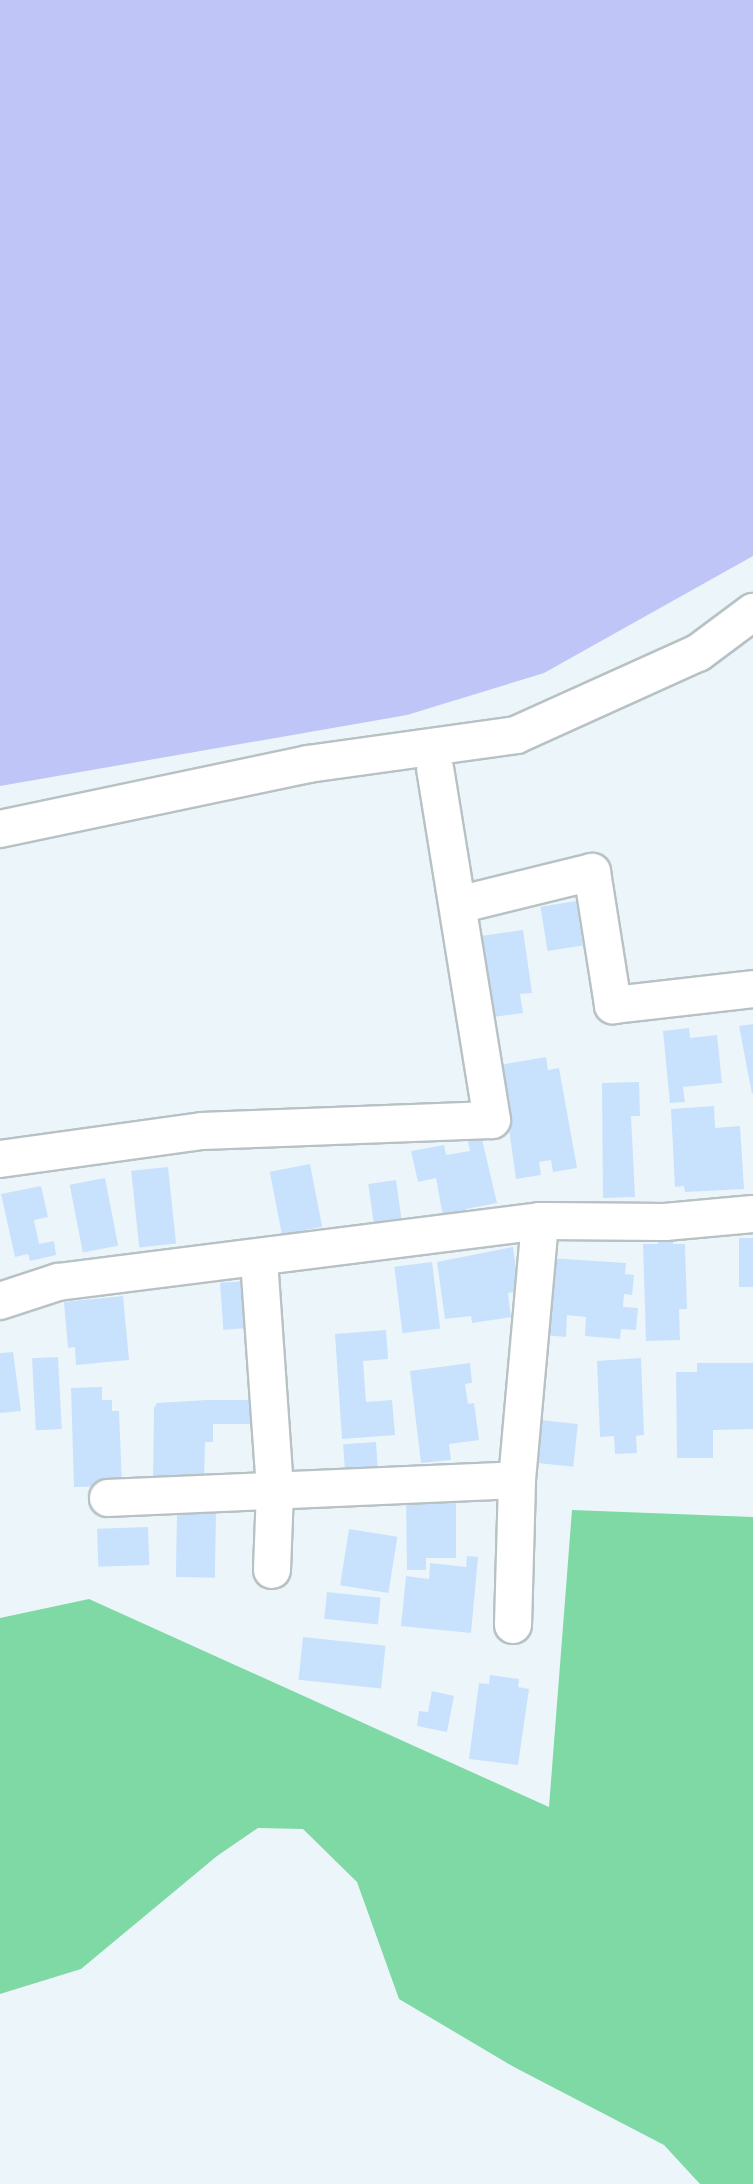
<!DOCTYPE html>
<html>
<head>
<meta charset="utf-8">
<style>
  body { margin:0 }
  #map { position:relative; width:753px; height:2184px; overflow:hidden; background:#ecf6fa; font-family:Roboto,sans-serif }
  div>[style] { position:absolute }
  .forest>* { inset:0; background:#7ed9a5 }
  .water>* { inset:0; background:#bfc5f6 }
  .building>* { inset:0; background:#c8e2fd; transform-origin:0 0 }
  .roads { filter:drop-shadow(2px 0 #b8c2c5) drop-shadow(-2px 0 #b8c2c5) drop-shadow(0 2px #b8c2c5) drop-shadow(0 -2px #b8c2c5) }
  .minor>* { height:36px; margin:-18px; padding:0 18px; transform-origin:18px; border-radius:18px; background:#fff }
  span { translate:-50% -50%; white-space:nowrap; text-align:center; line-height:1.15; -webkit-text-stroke:8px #fff; paint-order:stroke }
</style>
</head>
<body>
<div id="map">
  <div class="forest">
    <div style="clip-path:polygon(572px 1510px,753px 1517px,753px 2184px,700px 2184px,664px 2145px,514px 2067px,399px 1999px,357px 1882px,303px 1829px,258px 1828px,217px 1856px,81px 1969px,0 1994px,0 1618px,89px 1599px,549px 1807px)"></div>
  </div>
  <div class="water">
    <div style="clip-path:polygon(0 0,753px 0,753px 556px,544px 673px,407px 715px,0 786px)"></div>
  </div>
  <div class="building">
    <div style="left:576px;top:901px;width:45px;height:36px;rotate:81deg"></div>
    <div style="clip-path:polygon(523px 930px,532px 993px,520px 994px,523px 1013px,493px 1017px,481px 936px)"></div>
    <div style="clip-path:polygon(753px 1024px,753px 1093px,752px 1094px,739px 1026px)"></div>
    <div style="clip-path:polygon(689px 1028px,690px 1038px,717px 1035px,722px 1083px,683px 1087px,685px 1102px,670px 1103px,663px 1031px)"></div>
    <div style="clip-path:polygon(546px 1057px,548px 1070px,559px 1068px,577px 1168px,553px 1172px,551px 1160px,539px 1162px,541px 1175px,516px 1179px,500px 1065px)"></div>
    <div style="clip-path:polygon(639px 1082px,640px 1116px,631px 1116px,635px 1197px,603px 1198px,602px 1083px)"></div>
    <div style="clip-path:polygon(714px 1106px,715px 1128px,740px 1126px,744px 1189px,685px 1192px,684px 1186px,675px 1187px,671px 1109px)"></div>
    <div style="clip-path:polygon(481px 1135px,497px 1203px,466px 1209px,468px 1217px,444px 1222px,436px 1178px,418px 1182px,411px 1151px,444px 1145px,446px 1155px,470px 1151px,467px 1137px)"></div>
    <div style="left:310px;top:1164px;width:64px;height:41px;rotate:79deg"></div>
    <div style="left:168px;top:1167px;width:77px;height:37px;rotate:84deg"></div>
    <div style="left:105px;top:1178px;width:69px;height:36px;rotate:79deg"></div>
    <div style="left:396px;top:1180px;width:48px;height:28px;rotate:82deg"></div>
    <div style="clip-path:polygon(41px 1186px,48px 1217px,34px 1220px,39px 1244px,54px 1241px,56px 1255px,30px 1261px,28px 1254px,15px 1257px,1px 1194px)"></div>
    <div style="clip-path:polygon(658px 1234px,673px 1234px,673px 1244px,685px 1244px,687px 1309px,679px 1309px,680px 1340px,646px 1341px,643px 1244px,658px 1244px)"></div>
    <div style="left:739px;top:1238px;width:14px;height:49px"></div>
    <div style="clip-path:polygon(513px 1247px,519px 1291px,508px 1293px,511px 1317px,472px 1323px,471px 1316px,445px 1319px,437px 1262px)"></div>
    <div style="clip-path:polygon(549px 1258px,626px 1263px,625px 1274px,634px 1275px,632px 1295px,624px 1294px,623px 1307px,638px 1308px,636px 1330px,621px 1329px,620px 1339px,585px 1336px,586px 1317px,567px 1315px,566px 1337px,543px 1335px)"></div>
    <div style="left:432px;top:1262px;width:67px;height:38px;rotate:83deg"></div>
    <div style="left:246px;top:1281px;width:47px;height:26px;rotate:86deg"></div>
    <div style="clip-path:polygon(123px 1296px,129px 1360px,76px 1365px,75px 1347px,68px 1348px,64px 1302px)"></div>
    <div style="clip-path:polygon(386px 1330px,388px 1359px,363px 1361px,366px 1402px,392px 1400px,395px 1435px,342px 1439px,335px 1334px)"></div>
    <div style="clip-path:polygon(13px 1352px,21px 1411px,0 1413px,0 1353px)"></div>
    <div style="left:58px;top:1357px;width:72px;height:26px;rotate:87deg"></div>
    <div style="clip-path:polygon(641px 1358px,644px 1435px,636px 1436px,637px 1453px,615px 1454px,614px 1436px,600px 1437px,597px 1361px)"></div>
    <div style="clip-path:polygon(470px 1363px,472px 1383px,465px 1384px,468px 1404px,474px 1403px,479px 1440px,449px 1444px,451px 1460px,421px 1463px,410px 1371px)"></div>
    <div style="clip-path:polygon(697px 1363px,753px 1363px,753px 1429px,713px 1430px,713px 1458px,677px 1458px,676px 1372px,697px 1372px)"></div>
    <div style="clip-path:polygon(102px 1387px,102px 1400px,112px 1400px,112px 1411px,119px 1411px,122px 1486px,74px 1487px,71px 1388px)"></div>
    <div style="clip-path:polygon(207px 1400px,251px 1400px,251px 1424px,213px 1424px,213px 1442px,205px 1442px,204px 1484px,153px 1483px,154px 1408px,157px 1403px)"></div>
    <div style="left:540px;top:1420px;width:38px;height:43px;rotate:6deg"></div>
    <div style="left:376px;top:1442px;width:32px;height:33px;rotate:86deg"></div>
    <div style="clip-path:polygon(456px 1498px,456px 1558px,426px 1558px,426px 1570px,407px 1570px,406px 1499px)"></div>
    <div style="left:177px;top:1512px;width:39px;height:65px;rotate:1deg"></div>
    <div style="left:148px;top:1527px;width:38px;height:51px;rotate:88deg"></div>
    <div style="left:349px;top:1529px;width:49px;height:57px;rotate:9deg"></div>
    <div style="clip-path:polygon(467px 1556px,478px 1557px,471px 1633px,401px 1626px,406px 1576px,429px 1579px,430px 1563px,466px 1567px)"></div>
    <div style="left:327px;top:1592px;width:54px;height:27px;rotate:6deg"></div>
    <div style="left:303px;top:1637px;width:83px;height:43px;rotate:6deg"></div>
    <div style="clip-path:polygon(490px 1675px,519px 1679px,518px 1687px,529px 1689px,518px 1765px,469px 1759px,479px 1683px,489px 1684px)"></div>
    <div style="clip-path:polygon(432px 1691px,454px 1696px,447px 1732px,417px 1726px,419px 1711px,428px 1712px)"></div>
  </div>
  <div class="roads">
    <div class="minor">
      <div style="left:0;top:829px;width:315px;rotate:-11.9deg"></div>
      <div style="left:308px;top:764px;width:210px;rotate:-7.9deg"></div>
      <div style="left:516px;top:735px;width:200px;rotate:-24.3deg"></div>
      <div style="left:698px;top:653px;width:69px;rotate:-36.7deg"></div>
      <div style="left:458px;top:905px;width:138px;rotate:-13.8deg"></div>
      <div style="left:592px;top:872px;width:135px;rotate:81deg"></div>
      <div style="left:613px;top:1005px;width:141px;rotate:-6.5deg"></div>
      <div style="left:0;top:1159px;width:204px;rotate:-7.9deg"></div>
      <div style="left:202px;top:1131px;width:290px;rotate:-2.2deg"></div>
      <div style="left:492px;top:1120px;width:355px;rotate:-99.2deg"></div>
      <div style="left:259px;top:1260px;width:232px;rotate:86deg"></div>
      <div style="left:275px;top:1491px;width:79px;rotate:92.2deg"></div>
      <div style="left:0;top:1301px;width:61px;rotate:-18.1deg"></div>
      <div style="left:58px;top:1282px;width:486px;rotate:-7.2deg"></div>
      <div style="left:540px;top:1221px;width:125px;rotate:0.5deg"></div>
      <div style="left:665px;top:1222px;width:88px;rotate:-5.2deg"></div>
      <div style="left:108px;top:1498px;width:409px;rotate:-2.5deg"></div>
      <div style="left:513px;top:1625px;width:145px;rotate:-88.4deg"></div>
      <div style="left:517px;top:1480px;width:260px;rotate:-84.9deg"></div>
    </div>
  </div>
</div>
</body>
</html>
